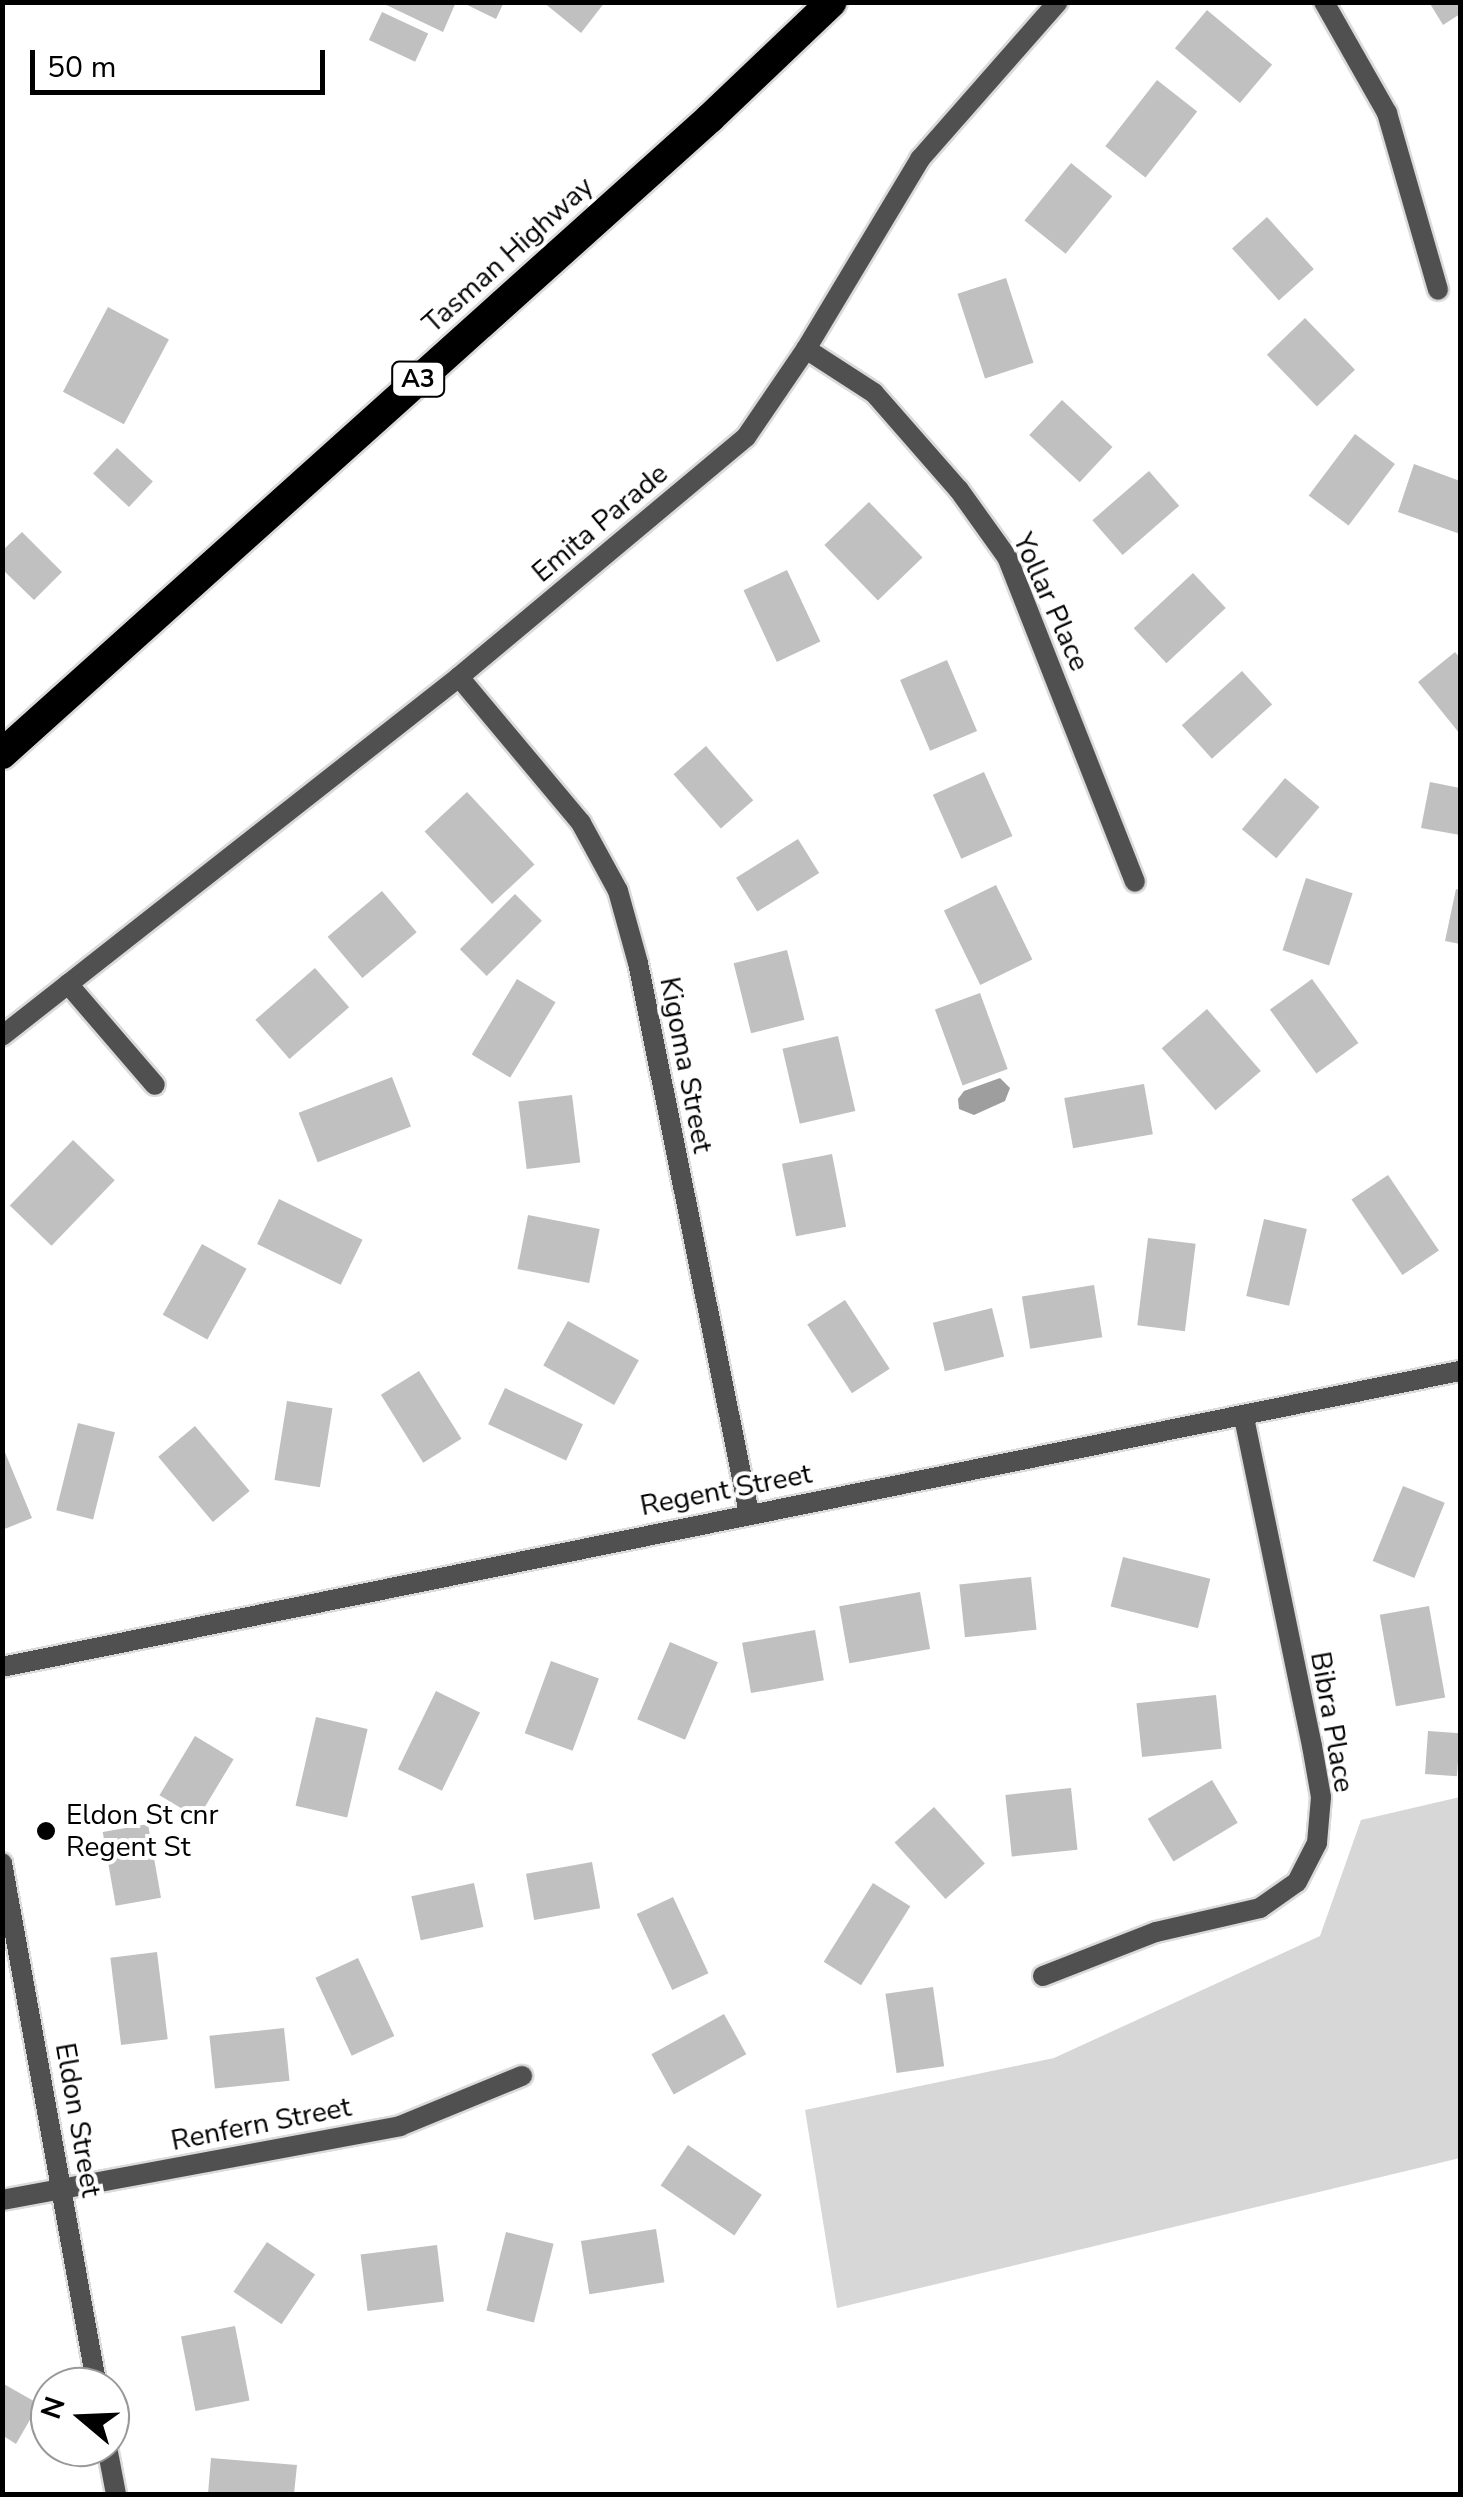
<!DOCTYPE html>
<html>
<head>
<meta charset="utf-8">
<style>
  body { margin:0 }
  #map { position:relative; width:1463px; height:2497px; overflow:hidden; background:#fff; font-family:"Nunito Sans",sans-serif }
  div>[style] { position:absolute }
  .green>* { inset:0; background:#d7d7d7 }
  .water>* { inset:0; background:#9e9e9e }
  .building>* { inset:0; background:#c0c0c0; transform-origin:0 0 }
  .roads { filter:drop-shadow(2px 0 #dbdbdb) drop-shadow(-2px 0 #dbdbdb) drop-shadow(0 2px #dbdbdb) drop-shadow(0 -2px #dbdbdb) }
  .street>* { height:20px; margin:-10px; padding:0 10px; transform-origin:10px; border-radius:10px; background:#505050 }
  .highway>* { height:30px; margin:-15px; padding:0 15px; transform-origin:15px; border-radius:15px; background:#000 }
  .dots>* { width:28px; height:28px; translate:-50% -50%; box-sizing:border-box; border:5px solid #fff; border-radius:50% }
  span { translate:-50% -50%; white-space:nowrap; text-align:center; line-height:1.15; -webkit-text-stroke:8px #fff; paint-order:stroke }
  .shield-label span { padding:2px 8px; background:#fff; border:2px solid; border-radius:8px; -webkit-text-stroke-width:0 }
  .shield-label { font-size:25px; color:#000; font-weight:700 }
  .street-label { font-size:28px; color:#000 }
  .poi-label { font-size:28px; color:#000 }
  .left { translate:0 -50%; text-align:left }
  .frame { position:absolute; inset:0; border:5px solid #000; pointer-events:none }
  .north { position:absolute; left:30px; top:2367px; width:100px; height:100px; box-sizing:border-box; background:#fff; border:2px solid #999; border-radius:50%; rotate:289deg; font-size:28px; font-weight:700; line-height:40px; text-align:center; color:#000 }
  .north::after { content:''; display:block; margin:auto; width:35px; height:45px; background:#000; clip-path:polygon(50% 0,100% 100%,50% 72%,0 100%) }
  .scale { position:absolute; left:30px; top:50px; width:295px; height:45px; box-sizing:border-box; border:5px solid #000; border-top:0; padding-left:12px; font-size:30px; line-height:35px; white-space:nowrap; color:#000; -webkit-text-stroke:8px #fff; paint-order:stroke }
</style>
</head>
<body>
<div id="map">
  <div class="green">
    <div style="clip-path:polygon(1460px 1797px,1460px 2158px,837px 2308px,805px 2110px,1054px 2058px,1320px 1936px,1361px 1820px)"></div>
  </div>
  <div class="water">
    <div style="clip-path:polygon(1000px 1078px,1010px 1088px,1005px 1101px,974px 1115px,959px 1109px,958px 1099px,964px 1091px)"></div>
  </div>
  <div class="building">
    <div style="clip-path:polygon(380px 2px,456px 2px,443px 32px)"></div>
    <div style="clip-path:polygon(461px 2px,504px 2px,496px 19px)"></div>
    <div style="clip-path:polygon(543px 2px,605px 2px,581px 33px)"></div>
    <div style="clip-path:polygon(1429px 2px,1460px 2px,1460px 14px,1443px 25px)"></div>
    <div style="left:1207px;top:10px;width:85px;height:50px;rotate:40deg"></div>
    <div style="left:382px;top:12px;width:51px;height:31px;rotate:25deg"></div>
    <div style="left:1157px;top:80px;width:51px;height:84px;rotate:38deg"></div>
    <div style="left:1071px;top:163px;width:53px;height:74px;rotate:39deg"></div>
    <div style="left:1267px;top:217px;width:70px;height:47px;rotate:48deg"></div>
    <div style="left:1006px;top:278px;width:89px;height:51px;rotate:72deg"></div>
    <div style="left:108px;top:307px;width:69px;height:96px;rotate:28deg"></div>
    <div style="left:1305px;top:318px;width:72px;height:53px;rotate:46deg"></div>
    <div style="left:1062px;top:400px;width:69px;height:48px;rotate:43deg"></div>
    <div style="left:1355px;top:434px;width:50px;height:77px;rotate:37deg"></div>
    <div style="left:117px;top:448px;width:49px;height:35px;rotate:43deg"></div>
    <div style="clip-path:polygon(1414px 464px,1460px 481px,1460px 534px,1398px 512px)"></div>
    <div style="left:1149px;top:471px;width:46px;height:75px;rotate:49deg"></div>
    <div style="left:869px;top:502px;width:77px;height:62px;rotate:46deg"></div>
    <div style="clip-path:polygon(22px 532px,62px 572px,34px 600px,2px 569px,2px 551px)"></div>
    <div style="left:787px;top:570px;width:79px;height:48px;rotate:65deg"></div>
    <div style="left:1193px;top:573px;width:48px;height:81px;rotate:47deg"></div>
    <div style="clip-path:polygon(1455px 652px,1460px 658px,1460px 734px,1418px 682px)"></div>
    <div style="left:947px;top:660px;width:77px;height:51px;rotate:67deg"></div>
    <div style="left:1242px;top:671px;width:45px;height:81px;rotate:48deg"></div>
    <div style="left:706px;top:746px;width:72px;height:43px;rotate:49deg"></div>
    <div style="left:984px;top:772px;width:70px;height:56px;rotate:66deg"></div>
    <div style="left:1285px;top:778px;width:45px;height:67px;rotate:40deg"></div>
    <div style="clip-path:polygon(1430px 782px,1460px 788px,1460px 835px,1421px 828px)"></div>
    <div style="left:467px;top:792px;width:99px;height:58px;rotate:47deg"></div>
    <div style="left:798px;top:839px;width:40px;height:73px;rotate:58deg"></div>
    <div style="left:1306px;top:878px;width:49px;height:76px;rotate:18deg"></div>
    <div style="left:996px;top:885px;width:83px;height:58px;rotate:64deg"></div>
    <div style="clip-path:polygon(1456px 889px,1460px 890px,1460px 944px,1445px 941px)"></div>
    <div style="left:382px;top:891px;width:54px;height:71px;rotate:50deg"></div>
    <div style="left:515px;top:894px;width:38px;height:78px;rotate:45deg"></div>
    <div style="left:787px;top:950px;width:72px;height:55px;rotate:76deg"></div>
    <div style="left:315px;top:968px;width:52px;height:79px;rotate:49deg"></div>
    <div style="left:517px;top:979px;width:45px;height:88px;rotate:31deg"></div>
    <div style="left:1312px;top:979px;width:79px;height:52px;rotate:54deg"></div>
    <div style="left:980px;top:993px;width:81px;height:48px;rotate:70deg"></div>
    <div style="left:1207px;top:1009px;width:82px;height:60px;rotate:49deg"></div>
    <div style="left:838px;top:1036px;width:77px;height:57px;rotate:77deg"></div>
    <div style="left:392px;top:1077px;width:53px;height:100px;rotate:69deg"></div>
    <div style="left:1144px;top:1084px;width:51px;height:81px;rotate:80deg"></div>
    <div style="left:572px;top:1095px;width:68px;height:54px;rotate:83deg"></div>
    <div style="left:73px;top:1140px;width:58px;height:91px;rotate:44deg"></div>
    <div style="left:832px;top:1154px;width:74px;height:51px;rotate:79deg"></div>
    <div style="left:1388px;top:1175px;width:91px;height:44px;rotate:56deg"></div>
    <div style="left:279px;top:1199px;width:93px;height:50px;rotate:26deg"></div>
    <div style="left:528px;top:1215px;width:73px;height:55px;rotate:11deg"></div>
    <div style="left:1264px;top:1219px;width:44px;height:79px;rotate:13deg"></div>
    <div style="left:1148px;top:1238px;width:48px;height:88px;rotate:7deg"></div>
    <div style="left:202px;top:1244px;width:51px;height:81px;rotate:29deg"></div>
    <div style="left:1094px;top:1285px;width:53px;height:73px;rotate:81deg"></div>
    <div style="left:845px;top:1300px;width:82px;height:45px;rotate:57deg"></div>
    <div style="left:992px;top:1308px;width:50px;height:61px;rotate:76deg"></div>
    <div style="left:568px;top:1321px;width:81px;height:51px;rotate:29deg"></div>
    <div style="left:419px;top:1371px;width:80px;height:45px;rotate:58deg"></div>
    <div style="left:505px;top:1388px;width:86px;height:40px;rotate:25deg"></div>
    <div style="left:287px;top:1401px;width:46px;height:80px;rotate:9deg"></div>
    <div style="left:78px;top:1423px;width:38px;height:90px;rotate:14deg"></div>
    <div style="left:195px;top:1426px;width:85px;height:48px;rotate:50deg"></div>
    <div style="clip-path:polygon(2px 1445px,32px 1518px,2px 1530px)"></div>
    <div style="left:1403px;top:1486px;width:45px;height:81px;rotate:22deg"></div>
    <div style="left:1123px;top:1557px;width:90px;height:51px;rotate:14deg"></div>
    <div style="left:1031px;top:1577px;width:53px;height:72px;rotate:84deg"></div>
    <div style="left:920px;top:1592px;width:58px;height:82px;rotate:80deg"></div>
    <div style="left:1429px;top:1606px;width:93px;height:50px;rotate:80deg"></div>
    <div style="left:815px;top:1630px;width:51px;height:74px;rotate:80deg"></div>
    <div style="left:670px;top:1642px;width:52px;height:84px;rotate:23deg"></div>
    <div style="left:551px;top:1661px;width:51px;height:77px;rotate:20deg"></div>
    <div style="left:436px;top:1691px;width:49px;height:87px;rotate:26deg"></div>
    <div style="left:1216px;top:1695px;width:54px;height:80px;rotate:84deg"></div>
    <div style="left:316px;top:1717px;width:53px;height:91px;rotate:13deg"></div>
    <div style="left:1428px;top:1731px;width:32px;height:43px;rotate:4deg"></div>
    <div style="left:195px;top:1736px;width:45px;height:69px;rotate:31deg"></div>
    <div style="left:1212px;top:1780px;width:50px;height:75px;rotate:59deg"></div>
    <div style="left:1071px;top:1788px;width:62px;height:66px;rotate:84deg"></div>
    <div style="left:934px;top:1807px;width:76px;height:53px;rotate:48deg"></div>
    <div style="left:148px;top:1824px;width:75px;height:46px;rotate:80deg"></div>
    <div style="left:592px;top:1862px;width:47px;height:67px;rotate:80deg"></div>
    <div style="left:474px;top:1883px;width:45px;height:64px;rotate:78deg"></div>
    <div style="left:873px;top:1883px;width:44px;height:93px;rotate:32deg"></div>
    <div style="left:673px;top:1897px;width:84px;height:40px;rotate:65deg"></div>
    <div style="left:157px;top:1952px;width:88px;height:47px;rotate:83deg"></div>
    <div style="left:358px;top:1958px;width:86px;height:47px;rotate:65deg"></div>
    <div style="left:933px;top:1987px;width:80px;height:48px;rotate:82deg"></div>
    <div style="left:724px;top:2014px;width:46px;height:83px;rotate:61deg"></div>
    <div style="left:284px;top:2028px;width:53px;height:75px;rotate:84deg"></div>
    <div style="left:688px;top:2145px;width:89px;height:49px;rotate:34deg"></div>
    <div style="left:656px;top:2229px;width:54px;height:76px;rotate:81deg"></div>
    <div style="left:506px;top:2232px;width:49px;height:81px;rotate:14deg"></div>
    <div style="left:267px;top:2242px;width:58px;height:60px;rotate:34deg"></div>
    <div style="left:437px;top:2245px;width:57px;height:77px;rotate:83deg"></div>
    <div style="left:235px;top:2326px;width:76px;height:55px;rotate:79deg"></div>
    <div style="clip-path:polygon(2px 2383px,39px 2404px,16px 2444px,2px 2435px)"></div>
    <div style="clip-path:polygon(211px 2458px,297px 2465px,294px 2494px,208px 2494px)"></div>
  </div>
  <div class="roads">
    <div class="street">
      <div style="left:1324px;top:2px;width:128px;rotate:60.4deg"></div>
      <div style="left:1387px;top:113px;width:184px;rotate:73.9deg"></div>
      <div style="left:806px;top:349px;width:81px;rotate:32.9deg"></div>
      <div style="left:874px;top:393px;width:129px;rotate:48.8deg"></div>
      <div style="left:959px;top:490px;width:82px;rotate:54.4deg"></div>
      <div style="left:1007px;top:557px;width:349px;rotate:68.5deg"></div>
      <div style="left:459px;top:677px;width:190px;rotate:50.1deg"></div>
      <div style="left:581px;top:823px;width:77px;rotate:61.4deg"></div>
      <div style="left:618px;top:891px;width:75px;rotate:74.5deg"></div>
      <div style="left:638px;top:963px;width:561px;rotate:78.59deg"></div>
      <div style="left:68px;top:984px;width:133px;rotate:49.3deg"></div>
      <div style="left:2px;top:1036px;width:581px;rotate:-38.15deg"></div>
      <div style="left:459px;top:677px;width:374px;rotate:-39.9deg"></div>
      <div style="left:746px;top:437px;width:107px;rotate:-55.7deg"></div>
      <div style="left:806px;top:349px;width:222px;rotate:-59deg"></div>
      <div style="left:920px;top:159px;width:209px;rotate:-48.7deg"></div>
      <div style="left:2px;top:1667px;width:1488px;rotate:-11.48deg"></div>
      <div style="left:2px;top:1863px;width:533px;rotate:79.72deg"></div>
      <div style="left:1043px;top:1976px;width:121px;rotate:-21.3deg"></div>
      <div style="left:1156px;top:1932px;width:107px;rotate:-13deg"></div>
      <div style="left:1260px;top:1908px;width:45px;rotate:-35.1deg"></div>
      <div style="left:1297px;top:1882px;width:44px;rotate:-62.9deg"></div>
      <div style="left:1317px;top:1843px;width:46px;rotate:-85deg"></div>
      <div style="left:1321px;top:1797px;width:52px;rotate:-100deg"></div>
      <div style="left:1312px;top:1746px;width:335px;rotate:-101.7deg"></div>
      <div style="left:2px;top:2200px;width:405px;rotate:-10.5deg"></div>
      <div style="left:400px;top:2126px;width:132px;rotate:-22.3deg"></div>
      <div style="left:107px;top:2447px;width:48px;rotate:79.2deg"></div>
    </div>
    <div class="highway">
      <div style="left:2px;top:754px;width:952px;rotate:-41.93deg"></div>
      <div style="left:710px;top:118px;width:168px;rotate:-43.6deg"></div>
    </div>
  </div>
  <div class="dots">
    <div style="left:46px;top:1831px;background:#000"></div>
  </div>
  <div class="shield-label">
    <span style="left:418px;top:379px">A3</span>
  </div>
  <div class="street-label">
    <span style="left:508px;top:255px;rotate:-42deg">Tasman Highway</span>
    <span style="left:600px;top:523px;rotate:-40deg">Emita Parade</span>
    <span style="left:1051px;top:602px;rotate:66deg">Yollar Place</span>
    <span style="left:686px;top:1065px;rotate:79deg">Kigoma Street</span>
    <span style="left:726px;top:1490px;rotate:-11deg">Regent Street</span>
    <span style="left:1332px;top:1722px;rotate:80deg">Bibra Place</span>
    <span style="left:78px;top:2120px;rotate:80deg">Eldon Street</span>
    <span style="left:261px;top:2124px;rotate:-11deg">Renfern Street</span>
  </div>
  <div class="poi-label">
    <span class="left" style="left:66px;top:1831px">Eldon St cnr<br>Regent St</span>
  </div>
  <div class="frame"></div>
  <div class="north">N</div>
  <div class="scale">50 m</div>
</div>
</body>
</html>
